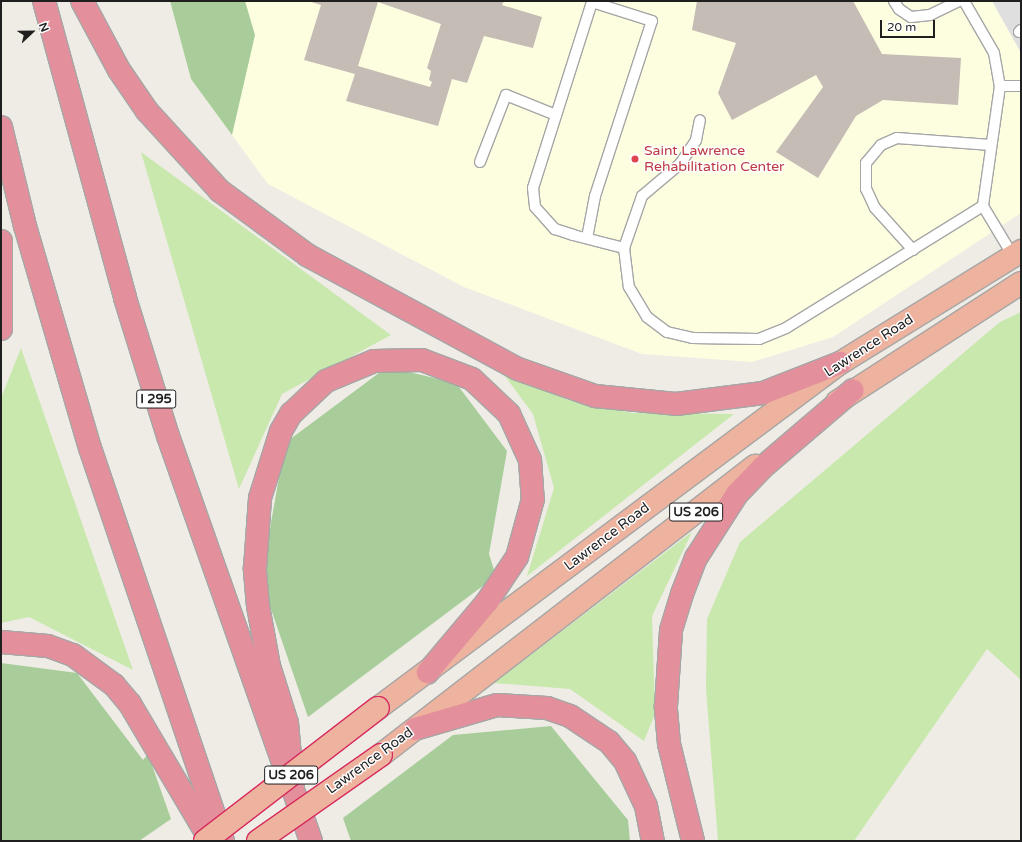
<!DOCTYPE html>
<html>
<head>
<meta charset="utf-8">
<style>
  body { margin:0 }
  #map { position:relative; width:1022px; height:842px; overflow:hidden; background:#efece5; font-family:"Varela Round",sans-serif }
  div>[style] { position:absolute }
  .education>* { inset:0; background:#fdfee0 }
  .grass>* { inset:0; background:#c8e8ad }
  .forest>* { inset:0; background:#a8cd9b }
  .parking>* { inset:0; background:#dfdfdf }
  .building>* { inset:0; background:#c4bcb5 }
  .roads { filter:drop-shadow(1px 0 #a6a6a6) drop-shadow(-1px 0 #a6a6a6) drop-shadow(0 1px #a6a6a6) drop-shadow(0 -1px #a6a6a6) }
  .service>* { height:10px; margin:-5px; padding:0 5px; transform-origin:5px; border-radius:5px; background:#fff }
  .trunk>* { height:22px; margin:-11px; padding:0 11px; transform-origin:11px; border-radius:11px; background:#eeb39e }
  .motorway>* { height:22px; margin:-11px; padding:0 11px; transform-origin:11px; border-radius:11px; background:#e4909c }
  .bridges { filter:drop-shadow(1px 0 #d62a5e) drop-shadow(-1px 0 #d62a5e) drop-shadow(0 1px #d62a5e) drop-shadow(0 -1px #d62a5e) }
  .trunk-bridge>* { height:22px; margin:-11px; padding:0 11px; transform-origin:11px; border-radius:11px; background:#eeb39e }
  .dots>* { width:11px; height:11px; translate:-50% -50%; box-sizing:border-box; border:2px solid #fff; border-radius:50% }
  span { translate:-50% -50%; white-space:nowrap; text-align:center; line-height:1.15; -webkit-text-stroke:3px #fff; paint-order:stroke }
  .shield-label span { padding:1px 3px; background:#fff; border:1px solid; border-radius:3px; -webkit-text-stroke-width:0 }
  .shield-label { font-size:13px; color:#1f1f1f; font-weight:700 }
  .health-label { font-size:14px; color:#be3a42 }
  .left { translate:0 -50%; text-align:left }
  .street-label { font-size:14px; color:#1f1f1f }
  .frame { position:absolute; inset:0; border:2px solid #1f1f1f; pointer-events:none }
  .north { position:absolute; left:12px; top:12px; width:40px; height:40px; -webkit-text-stroke:3px #fff; paint-order:stroke; rotate:68deg; font-size:11px; font-weight:700; line-height:16px; text-align:center; color:#1f1f1f }
  .north::after { content:''; display:block; margin:auto; width:14px; height:18px; background:#1f1f1f; clip-path:polygon(50% 0,100% 100%,50% 72%,0 100%) }
  .scale { position:absolute; left:880px; top:20px; width:55px; height:18px; box-sizing:border-box; border:2px solid #1f1f1f; border-top:0; padding-left:5px; font-size:12px; line-height:14px; white-space:nowrap; color:#1f1f1f; -webkit-text-stroke:3px #fff; paint-order:stroke }
</style>
</head>
<body>
<div id="map">
  <div class="education">
    <div style="clip-path:polygon(170px 1px,1021px 1px,1021px 213px,833px 337px,752px 362px,642px 354px,464px 287px,268px 184px,191px 79px)"></div>
  </div>
  <div class="grass">
    <div style="clip-path:polygon(141px 152px,391px 335px,282px 394px,239px 489px)"></div>
    <div style="clip-path:polygon(1021px 312px,1021px 680px,987px 649px,854px 841px,718px 841px,706px 689px,707px 619px,740px 542px,1000px 322px)"></div>
    <div style="clip-path:polygon(21px 348px,133px 670px,29px 617px,1px 623px,1px 398px)"></div>
    <div style="clip-path:polygon(502px 372px,568px 400px,632px 413px,734px 414px,527px 576px,554px 488px,533px 414px)"></div>
    <div style="clip-path:polygon(692px 532px,652px 616px,655px 714px,644px 741px,570px 689px,494px 683px)"></div>
  </div>
  <div class="forest">
    <div style="clip-path:polygon(170px 1px,245px 1px,255px 35px,232px 135px,191px 79px)"></div>
    <div style="clip-path:polygon(387px 367px,456px 383px,507px 451px,489px 554px,496px 576px,308px 717px,261px 580px,285px 443px)"></div>
    <div style="clip-path:polygon(1px 663px,77px 673px,143px 760px,148px 754px,171px 819px,139px 841px,1px 841px)"></div>
    <div style="clip-path:polygon(551px 726px,628px 820px,630px 841px,351px 841px,343px 818px,453px 735px)"></div>
  </div>
  <div class="parking">
    <div style="clip-path:polygon(992px 1px,1021px 1px,1021px 53px)"></div>
  </div>
  <div class="building">
    <div style="clip-path:polygon(evenodd,308px 1px,504px 1px,502px 5px,542px 17px,533px 48px,484px 36px,467px 83px,452px 79px,438px 126px,346px 101px,355px 74px,304px 60px,321px 5px,308px 1px,378px 2px,441px 24px,427px 68px,431px 71px,429px 80px,432px 82px,430px 87px,358px 66px,378px 2px)"></div>
    <div style="clip-path:polygon(697px 1px,853px 1px,882px 54px,961px 58px,958px 105px,883px 100px,856px 116px,818px 178px,776px 152px,823px 87px,816px 75px,732px 120px,718px 93px,736px 43px,692px 30px)"></div>
  </div>
  <div class="roads">
    <div class="service">
      <div style="left:894px;top:1px;width:9px;rotate:58deg"></div>
      <div style="left:899px;top:9px;width:14px;rotate:34deg"></div>
      <div style="left:911px;top:17px;width:19px;rotate:-6deg"></div>
      <div style="left:930px;top:15px;width:32px;rotate:-26deg"></div>
      <div style="left:964px;top:1px;width:60px;rotate:60deg"></div>
      <div style="left:994px;top:53px;width:34px;rotate:80deg"></div>
      <div style="left:1000px;top:86px;width:121px;rotate:98.1deg"></div>
      <div style="left:983px;top:206px;width:58px;rotate:59deg"></div>
      <div style="left:1019px;top:32px;width:3px;rotate:-45deg"></div>
      <div style="left:1000px;top:86px;width:21px"></div>
      <div style="left:480px;top:162px;width:72px;rotate:-68.8deg"></div>
      <div style="left:506px;top:95px;width:54px;rotate:21.8deg"></div>
      <div style="left:587px;top:238px;width:43px;rotate:-79.2deg"></div>
      <div style="left:595px;top:196px;width:184px;rotate:-72deg"></div>
      <div style="left:652px;top:21px;width:63px;rotate:-162.4deg"></div>
      <div style="left:592px;top:2px;width:195px;rotate:107.6deg"></div>
      <div style="left:533px;top:188px;width:19px;rotate:84deg"></div>
      <div style="left:535px;top:207px;width:30px;rotate:48deg"></div>
      <div style="left:555px;top:229px;width:19px;rotate:18deg"></div>
      <div style="left:573px;top:235px;width:53px;rotate:14.3deg"></div>
      <div style="left:624px;top:248px;width:39px;rotate:83deg"></div>
      <div style="left:629px;top:287px;width:35px;rotate:59deg"></div>
      <div style="left:647px;top:317px;width:25px;rotate:37deg"></div>
      <div style="left:667px;top:332px;width:26px;rotate:13deg"></div>
      <div style="left:692px;top:338px;width:67px;rotate:0.9deg"></div>
      <div style="left:759px;top:339px;width:29px;rotate:-22deg"></div>
      <div style="left:786px;top:328px;width:232px;rotate:-31.8deg"></div>
      <div style="left:624px;top:248px;width:55px;rotate:-70.9deg"></div>
      <div style="left:642px;top:196px;width:50px;rotate:-40.1deg"></div>
      <div style="left:680px;top:164px;width:29px;rotate:-56deg"></div>
      <div style="left:696px;top:140px;width:20px;rotate:-79deg"></div>
      <div style="left:913px;top:250px;width:57px;rotate:-132.1deg"></div>
      <div style="left:875px;top:208px;width:21px;rotate:-115deg"></div>
      <div style="left:866px;top:189px;width:26px;rotate:-90deg"></div>
      <div style="left:866px;top:163px;width:23px;rotate:-50deg"></div>
      <div style="left:881px;top:145px;width:17px;rotate:-24deg"></div>
      <div style="left:897px;top:138px;width:94px;rotate:4.3deg"></div>
    </div>
    <div class="trunk">
      <div style="left:837px;top:402px;width:219px;rotate:-32.9deg"></div>
      <div style="left:378px;top:708px;width:577px;rotate:-36.75deg"></div>
      <div style="left:840px;top:363px;width:213px;rotate:-31.7deg"></div>
      <div style="left:381px;top:755px;width:473px;rotate:-37.7deg"></div>
    </div>
    <div class="motorway">
      <div style="left:44px;top:1px;width:308px;rotate:74.7deg"></div>
      <div style="left:125px;top:298px;width:145px;rotate:72.7deg"></div>
      <div style="left:168px;top:436px;width:343px;rotate:70.6deg"></div>
      <div style="left:82px;top:1px;width:78px;rotate:61.8deg"></div>
      <div style="left:119px;top:70px;width:50px;rotate:55.7deg"></div>
      <div style="left:147px;top:111px;width:108px;rotate:47.6deg"></div>
      <div style="left:220px;top:191px;width:108px;rotate:36.3deg"></div>
      <div style="left:307px;top:255px;width:240px;rotate:28.4deg"></div>
      <div style="left:518px;top:369px;width:82px;rotate:19.3deg"></div>
      <div style="left:595px;top:396px;width:81px;rotate:5.6deg"></div>
      <div style="left:676px;top:404px;width:88px;rotate:-7.2deg"></div>
      <div style="left:763px;top:393px;width:83px;rotate:-21.3deg"></div>
      <div style="left:1px;top:127px;width:102px;rotate:76.4deg"></div>
      <div style="left:25px;top:226px;width:231px;rotate:73.7deg"></div>
      <div style="left:90px;top:448px;width:415px;rotate:71.3deg"></div>
      <div style="left:1px;top:241px;width:88px;rotate:90deg"></div>
      <div style="left:1px;top:642px;width:47px;rotate:4.9deg"></div>
      <div style="left:48px;top:646px;width:27px;rotate:20deg"></div>
      <div style="left:73px;top:655px;width:51px;rotate:36.2deg"></div>
      <div style="left:114px;top:685px;width:25px;rotate:50deg"></div>
      <div style="left:130px;top:704px;width:159px;rotate:59.4deg"></div>
      <div style="left:415px;top:729px;width:85px;rotate:-16.3deg"></div>
      <div style="left:497px;top:705px;width:50px;rotate:3.4deg"></div>
      <div style="left:547px;top:708px;width:24px;rotate:19deg"></div>
      <div style="left:570px;top:716px;width:47px;rotate:33.7deg"></div>
      <div style="left:609px;top:742px;width:25px;rotate:50deg"></div>
      <div style="left:625px;top:761px;width:50px;rotate:65deg"></div>
      <div style="left:646px;top:806px;width:36px;rotate:79deg"></div>
      <div style="left:293px;top:790px;width:67px;rotate:-95.1deg"></div>
      <div style="left:287px;top:723px;width:60px;rotate:-107.5deg"></div>
      <div style="left:269px;top:666px;width:61px;rotate:-100.4deg"></div>
      <div style="left:258px;top:606px;width:38px;rotate:-95deg"></div>
      <div style="left:255px;top:568px;width:70px;rotate:-85.9deg"></div>
      <div style="left:260px;top:498px;width:70px;rotate:-72.6deg"></div>
      <div style="left:281px;top:431px;width:20px;rotate:-60deg"></div>
      <div style="left:291px;top:414px;width:48px;rotate:-43.3deg"></div>
      <div style="left:326px;top:381px;width:52px;rotate:-22.6deg"></div>
      <div style="left:374px;top:361px;width:48px;rotate:-1.2deg"></div>
      <div style="left:422px;top:360px;width:53px;rotate:20.8deg"></div>
      <div style="left:472px;top:379px;width:51px;rotate:43.4deg"></div>
      <div style="left:509px;top:414px;width:51px;rotate:65.5deg"></div>
      <div style="left:530px;top:460px;width:39px;rotate:86deg"></div>
      <div style="left:533px;top:499px;width:60px;rotate:105.4deg"></div>
      <div style="left:517px;top:557px;width:54px;rotate:123.7deg"></div>
      <div style="left:487px;top:602px;width:92px;rotate:130.1deg"></div>
      <div style="left:295px;top:795px;width:49px;rotate:70.8deg"></div>
      <div style="left:693px;top:841px;width:100px;rotate:-103.9deg"></div>
      <div style="left:669px;top:744px;width:38px;rotate:-95deg"></div>
      <div style="left:666px;top:706px;width:76px;rotate:-86.2deg"></div>
      <div style="left:671px;top:630px;width:38px;rotate:-73deg"></div>
      <div style="left:682px;top:594px;width:39px;rotate:-69deg"></div>
      <div style="left:696px;top:558px;width:76px;rotate:-57.4deg"></div>
      <div style="left:737px;top:494px;width:37px;rotate:-46deg"></div>
      <div style="left:763px;top:467px;width:118px;rotate:-40.5deg"></div>
    </div>
  </div>
  <div class="bridges">
    <div class="trunk-bridge">
      <div style="left:205px;top:841px;width:218px;rotate:-37.6deg"></div>
      <div style="left:258px;top:841px;width:150px;rotate:-35deg"></div>
    </div>
  </div>
  <div class="dots">
    <div style="left:635px;top:159px;background:#e0444e"></div>
  </div>
  <div class="shield-label">
    <span style="left:156px;top:399px">I 295</span>
    <span style="left:696px;top:512px">US 206</span>
    <span style="left:291px;top:775px">US 206</span>
  </div>
  <div class="health-label">
    <span class="left" style="left:644px;top:159px">Saint Lawrence<br>Rehabilitation Center</span>
  </div>
  <div class="street-label">
    <span style="left:869px;top:346px;rotate:-33deg">Lawrence Road</span>
    <span style="left:607px;top:537px;rotate:-37deg">Lawrence Road</span>
    <span style="left:370px;top:761px;rotate:-36deg">Lawrence Road</span>
  </div>
  <div class="frame"></div>
  <div class="north">N</div>
  <div class="scale">20 m</div>
</div>
</body>
</html>
